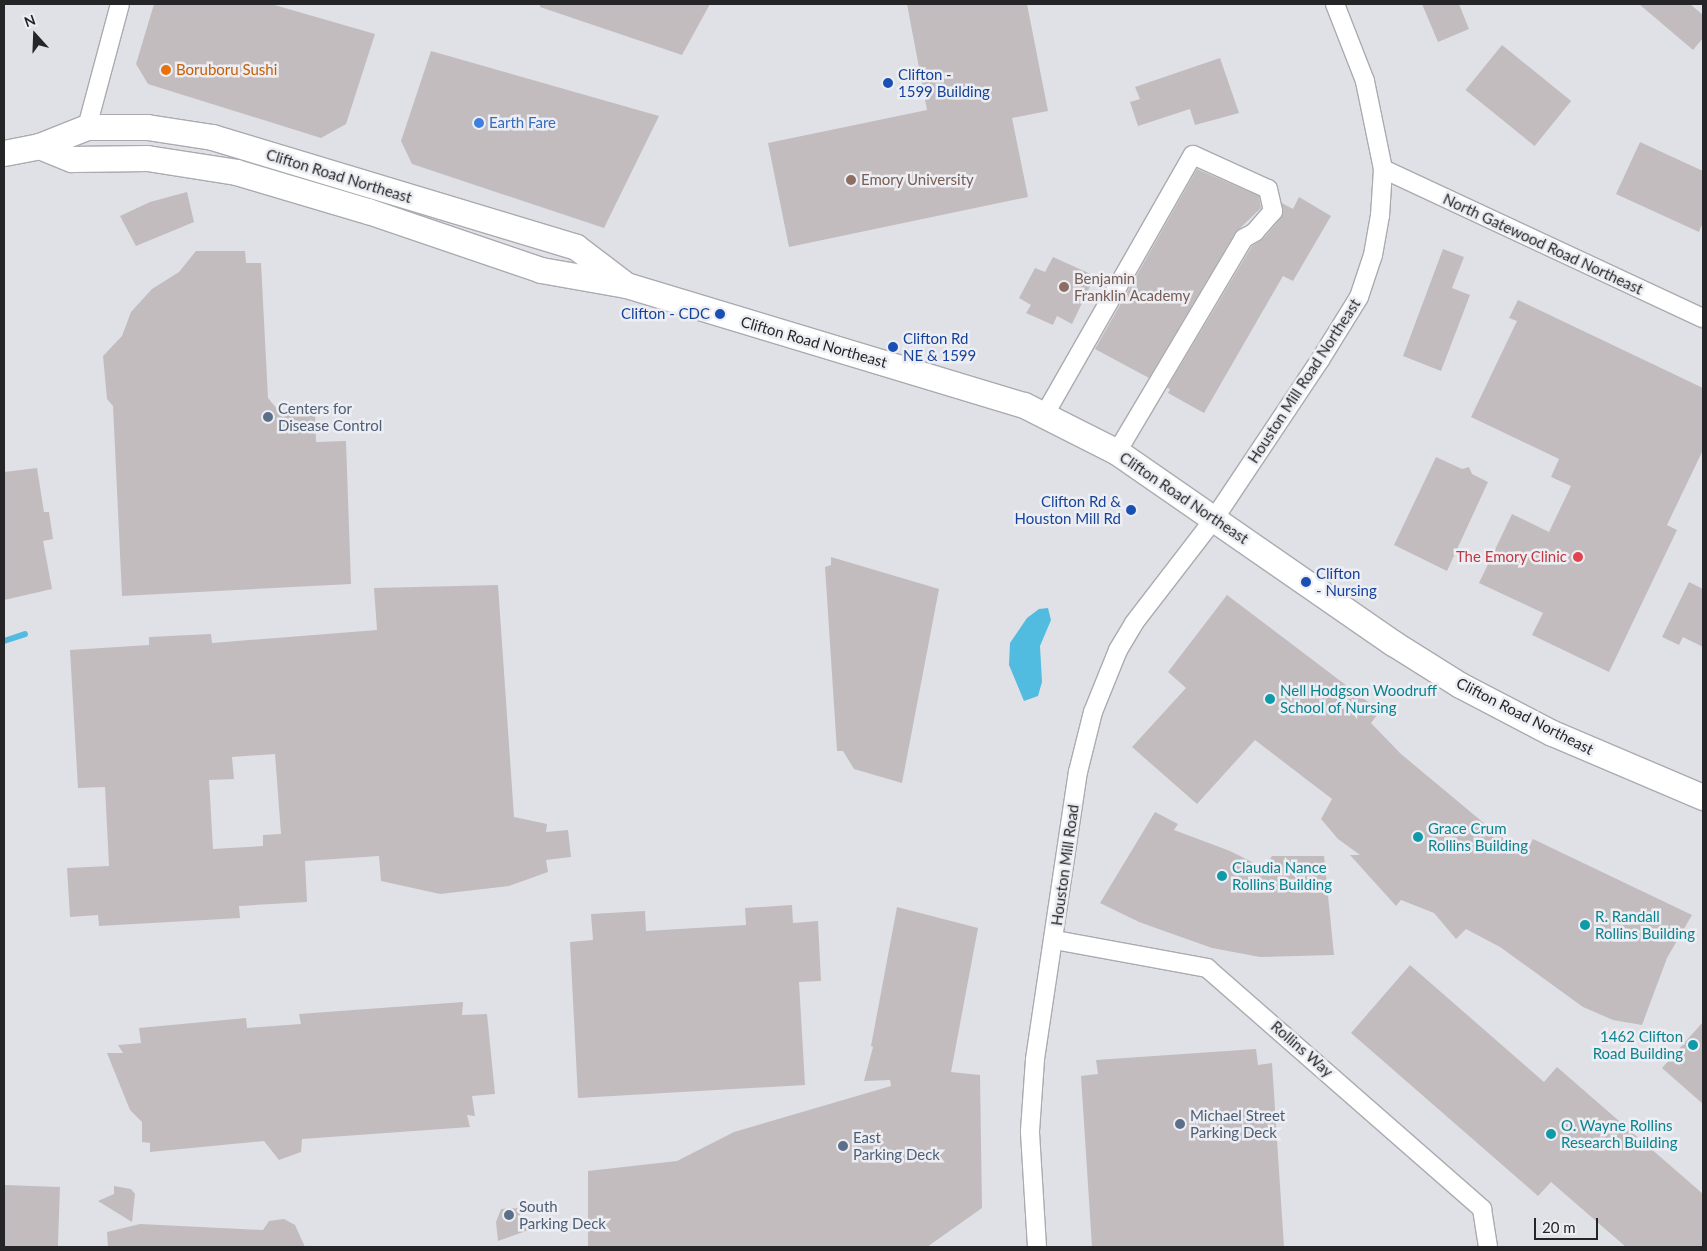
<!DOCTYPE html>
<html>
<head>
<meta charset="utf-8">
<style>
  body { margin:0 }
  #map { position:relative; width:1707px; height:1251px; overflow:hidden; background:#e0e1e6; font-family:Lato,sans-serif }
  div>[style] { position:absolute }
  .water>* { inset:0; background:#52bbe0 }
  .stream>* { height:6px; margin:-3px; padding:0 3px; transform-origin:3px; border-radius:3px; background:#52bbe0 }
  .building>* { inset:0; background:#c2bcbe; transform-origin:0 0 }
  .roads { filter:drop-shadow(1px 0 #aaabb0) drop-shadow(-1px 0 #aaabb0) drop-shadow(0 1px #aaabb0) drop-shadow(0 -1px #aaabb0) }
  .minor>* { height:18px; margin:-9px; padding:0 9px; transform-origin:9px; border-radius:9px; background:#fff }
  .secondary>* { height:25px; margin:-12.5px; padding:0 12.5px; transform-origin:12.5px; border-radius:12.5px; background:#fff }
  .dots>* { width:14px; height:14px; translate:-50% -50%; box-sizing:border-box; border:2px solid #edeef3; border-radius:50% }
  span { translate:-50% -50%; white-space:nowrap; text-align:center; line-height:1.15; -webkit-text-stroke:5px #edeef3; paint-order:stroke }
  .food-label { font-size:15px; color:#c56008 }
  .left { translate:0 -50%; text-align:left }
  .transit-label { font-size:15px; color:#164399 }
  .right { translate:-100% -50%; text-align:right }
  .shop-label { font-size:15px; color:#366cbe }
  .street-label { font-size:15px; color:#252527 }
  .education-label { font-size:15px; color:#785e54 }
  .service-label { font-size:15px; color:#4e5e75 }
  .health-label { font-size:15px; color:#be3a42 }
  .culture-label { font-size:15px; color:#0d838f }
  .frame { position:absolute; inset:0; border:5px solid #252527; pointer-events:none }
  .north { position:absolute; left:10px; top:10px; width:50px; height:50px; -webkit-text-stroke:4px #edeef3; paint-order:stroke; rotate:340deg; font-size:14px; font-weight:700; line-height:20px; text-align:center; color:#252527 }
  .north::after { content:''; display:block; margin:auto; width:18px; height:22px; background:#252527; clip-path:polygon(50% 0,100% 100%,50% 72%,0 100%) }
  .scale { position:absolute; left:1534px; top:1218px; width:64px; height:22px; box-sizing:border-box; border:2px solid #252527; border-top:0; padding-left:6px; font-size:15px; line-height:18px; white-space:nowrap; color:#252527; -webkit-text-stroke:4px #edeef3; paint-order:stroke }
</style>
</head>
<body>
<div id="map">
  <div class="water">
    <div style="clip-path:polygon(1048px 608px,1051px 620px,1040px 646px,1042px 682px,1038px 696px,1024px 701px,1009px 665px,1010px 643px,1027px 618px,1039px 609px)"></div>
  </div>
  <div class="stream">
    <div style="left:4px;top:641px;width:22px;rotate:-18deg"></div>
  </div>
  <div class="building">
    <div style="clip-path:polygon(154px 4px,271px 4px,375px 34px,346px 124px,321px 138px,148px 84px,136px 64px)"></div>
    <div style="clip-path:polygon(540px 4px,710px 4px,682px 55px,540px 7px)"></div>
    <div style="clip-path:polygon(907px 4px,1027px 4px,1048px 111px,1012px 118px,1028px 197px,789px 247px,768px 143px,927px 110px)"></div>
    <div style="clip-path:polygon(1422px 4px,1459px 4px,1469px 29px,1438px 42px)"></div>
    <div style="clip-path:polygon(1639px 4px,1690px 4px,1703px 15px,1703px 38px,1693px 50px)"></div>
    <div style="left:1502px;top:45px;width:89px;height:58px;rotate:39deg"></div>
    <div style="clip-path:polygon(431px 51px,659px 116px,604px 228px,412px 164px,401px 141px)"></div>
    <div style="clip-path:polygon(1220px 58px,1239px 113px,1195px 125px,1190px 109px,1138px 126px,1130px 102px,1140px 99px,1135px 87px)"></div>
    <div style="clip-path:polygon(1640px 142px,1703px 171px,1703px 222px,1699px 232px,1616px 194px)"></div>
    <div style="clip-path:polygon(1197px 169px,1259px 196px,1261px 208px,1235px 233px,1149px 378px,1095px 349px)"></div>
    <div style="clip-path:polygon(187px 192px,194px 222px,136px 246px,120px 216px,150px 202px)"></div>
    <div style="clip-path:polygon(1299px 197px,1331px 216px,1293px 281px,1283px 276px,1204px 413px,1168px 393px,1170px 389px,1167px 388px,1252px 246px,1263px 239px,1281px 218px,1282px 203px,1293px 209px)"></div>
    <div style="clip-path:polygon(1443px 249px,1464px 257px,1452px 288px,1470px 295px,1441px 371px,1403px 356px)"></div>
    <div style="clip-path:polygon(196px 251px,245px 251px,246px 263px,261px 263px,268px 398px,278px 410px,315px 410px,316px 442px,346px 441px,351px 584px,122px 596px,113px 406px,107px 399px,103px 356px,122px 336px,131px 312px,152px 289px,179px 272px)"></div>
    <div style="clip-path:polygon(1053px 257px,1095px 276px,1072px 324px,1057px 316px,1053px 325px,1026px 313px,1031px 305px,1019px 298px,1035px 268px,1045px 272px)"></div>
    <div style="clip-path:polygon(1518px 300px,1703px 388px,1703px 450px,1667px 525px,1677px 530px,1609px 672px,1532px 635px,1543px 613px,1479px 583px,1512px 514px,1549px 532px,1571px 486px,1551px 477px,1559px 459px,1471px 417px,1517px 321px,1509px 318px)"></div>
    <div style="clip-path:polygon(1436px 457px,1462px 469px,1469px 467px,1472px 474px,1488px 482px,1447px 571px,1394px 545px)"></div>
    <div style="clip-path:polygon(37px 468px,44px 512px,49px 512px,53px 539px,43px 541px,52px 589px,4px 600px,4px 472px)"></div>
    <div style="clip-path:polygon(831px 557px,939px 589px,902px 783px,854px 769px,843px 751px,837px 751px,825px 567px,831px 565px)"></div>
    <div style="clip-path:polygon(1689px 582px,1703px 589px,1703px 647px,1683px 637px,1679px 645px,1662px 637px)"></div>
    <div style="clip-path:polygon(evenodd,498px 585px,514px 817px,547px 824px,546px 832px,568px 830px,571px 857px,546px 860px,548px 872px,509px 886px,440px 894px,381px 881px,379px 856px,305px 861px,307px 902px,239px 906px,240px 918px,99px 926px,98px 915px,70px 917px,67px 868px,109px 866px,105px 787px,78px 788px,70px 650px,149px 645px,149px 637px,211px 634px,212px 643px,377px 630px,374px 588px,498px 585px,275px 754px,281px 834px,263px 835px,263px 846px,213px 849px,209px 780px,234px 779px,232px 757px,275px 754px)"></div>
    <div style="clip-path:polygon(1227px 595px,1380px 711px,1371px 723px,1401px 754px,1497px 834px,1526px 853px,1533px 839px,1692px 915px,1667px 958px,1642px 1025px,1613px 1020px,1583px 1007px,1500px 947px,1466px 929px,1456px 939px,1434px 913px,1401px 900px,1396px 906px,1350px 855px,1360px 855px,1338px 839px,1321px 819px,1332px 799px,1255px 740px,1197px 804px,1132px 747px,1186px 688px,1168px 672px)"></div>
    <div style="clip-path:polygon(1155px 812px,1178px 824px,1174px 830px,1230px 851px,1264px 868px,1272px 856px,1324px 856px,1334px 955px,1260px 957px,1212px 948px,1139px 922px,1100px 903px)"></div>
    <div style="clip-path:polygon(792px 905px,793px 923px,818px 921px,821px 981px,799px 982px,805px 1085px,578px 1098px,570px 942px,593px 940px,591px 914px,645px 911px,646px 931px,746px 925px,745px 908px)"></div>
    <div style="clip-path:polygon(897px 907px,978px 928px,951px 1072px,980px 1075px,982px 1208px,927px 1247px,588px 1247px,588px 1171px,677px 1161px,734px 1132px,891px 1086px,890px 1080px,864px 1081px,873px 1047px,871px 1046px)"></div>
    <div style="clip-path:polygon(1410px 965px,1544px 1082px,1557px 1067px,1703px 1194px,1703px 1247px,1626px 1247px,1551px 1182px,1538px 1196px,1351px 1033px)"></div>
    <div style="clip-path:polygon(463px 1002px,462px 1015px,487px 1014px,495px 1094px,472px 1096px,475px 1116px,467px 1115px,470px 1127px,302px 1139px,301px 1152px,279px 1160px,264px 1141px,150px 1152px,150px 1143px,142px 1142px,142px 1122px,130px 1110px,107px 1053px,123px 1053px,118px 1045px,141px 1043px,139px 1028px,246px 1018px,247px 1028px,301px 1024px,299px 1014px)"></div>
    <div style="clip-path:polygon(1703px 1022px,1703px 1104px,1662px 1068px)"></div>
    <div style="clip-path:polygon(1256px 1049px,1258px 1065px,1272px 1063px,1284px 1247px,1092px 1247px,1081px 1076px,1098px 1074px,1096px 1060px)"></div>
    <div style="left:4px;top:1185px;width:56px;height:62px;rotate:2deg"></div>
    <div style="clip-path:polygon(114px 1186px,131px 1189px,135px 1194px,132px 1222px,98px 1201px,114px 1194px)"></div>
    <div style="clip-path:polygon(521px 1208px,519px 1219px,537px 1227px,498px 1241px,496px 1222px,501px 1209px)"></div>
    <div style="clip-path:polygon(284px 1219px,295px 1225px,305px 1247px,108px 1247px,107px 1232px,140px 1224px,263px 1230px,269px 1221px)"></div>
  </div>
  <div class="roads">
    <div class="minor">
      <div style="left:87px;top:127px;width:127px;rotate:-75deg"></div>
      <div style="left:1383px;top:169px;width:353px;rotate:25deg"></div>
      <div style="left:1045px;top:414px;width:298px;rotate:-60.3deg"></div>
      <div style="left:1193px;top:155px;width:82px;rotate:24.4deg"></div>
      <div style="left:1268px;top:189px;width:23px;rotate:77deg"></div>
      <div style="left:1273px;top:211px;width:28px;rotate:131deg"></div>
      <div style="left:1255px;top:232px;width:13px;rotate:151deg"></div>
      <div style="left:1244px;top:238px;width:249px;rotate:120.7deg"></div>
      <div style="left:1055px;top:940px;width:155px;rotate:10.4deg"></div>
      <div style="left:1207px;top:968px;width:366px;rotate:41.2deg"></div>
      <div style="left:1482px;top:1209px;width:38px;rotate:81deg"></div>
      <div style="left:1037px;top:1247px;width:116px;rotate:-93.5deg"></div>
      <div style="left:1030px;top:1131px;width:72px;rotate:-86deg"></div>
      <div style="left:1035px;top:1059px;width:290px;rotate:-81.5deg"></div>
      <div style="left:1078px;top:772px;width:62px;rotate:-76deg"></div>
      <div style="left:1093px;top:712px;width:67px;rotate:-68deg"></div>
      <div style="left:1118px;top:650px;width:31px;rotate:-59deg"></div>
      <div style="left:1134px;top:623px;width:131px;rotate:-52.4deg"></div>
      <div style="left:1214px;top:519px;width:191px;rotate:-56.3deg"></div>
      <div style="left:1320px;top:360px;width:74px;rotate:-58.2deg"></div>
      <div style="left:1359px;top:297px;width:44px;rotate:-71.6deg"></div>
      <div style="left:1373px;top:255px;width:40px;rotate:-80deg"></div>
      <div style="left:1380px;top:216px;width:47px;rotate:-86.3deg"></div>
      <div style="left:1383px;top:169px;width:90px;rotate:-101.6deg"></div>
      <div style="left:1365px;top:81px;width:83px;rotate:-111.3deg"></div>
    </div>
    <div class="secondary">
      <div style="left:39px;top:146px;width:35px;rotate:22deg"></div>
      <div style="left:72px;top:159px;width:75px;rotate:-0.8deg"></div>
      <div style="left:147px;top:158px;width:90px;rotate:8.9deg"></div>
      <div style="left:236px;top:172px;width:138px;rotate:16.5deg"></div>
      <div style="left:368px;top:211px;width:183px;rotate:18.8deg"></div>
      <div style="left:541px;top:270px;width:86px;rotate:10deg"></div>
      <div style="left:626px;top:285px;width:416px;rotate:16.8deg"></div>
      <div style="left:1024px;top:405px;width:104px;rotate:26.8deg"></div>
      <div style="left:1117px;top:452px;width:336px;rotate:34.7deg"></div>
      <div style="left:1393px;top:643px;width:79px;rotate:32.1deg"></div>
      <div style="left:1460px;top:685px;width:104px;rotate:27.6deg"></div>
      <div style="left:1552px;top:733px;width:164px;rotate:23deg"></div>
      <div style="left:4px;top:153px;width:36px;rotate:-11deg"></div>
      <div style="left:39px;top:146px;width:52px;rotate:-21.6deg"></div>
      <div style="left:87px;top:127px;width:60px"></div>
      <div style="left:147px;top:127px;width:66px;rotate:8.7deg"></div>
      <div style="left:212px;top:137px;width:380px;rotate:16.8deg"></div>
      <div style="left:576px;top:247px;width:58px;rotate:37.3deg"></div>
    </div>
  </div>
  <div class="dots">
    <div style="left:166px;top:70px;background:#e8710a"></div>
    <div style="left:888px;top:83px;background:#1a4fb4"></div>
    <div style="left:479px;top:123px;background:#3f7fe0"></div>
    <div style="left:851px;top:180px;background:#8d6e63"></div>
    <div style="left:1064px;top:287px;background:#8d6e63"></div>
    <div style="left:720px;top:314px;background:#1a4fb4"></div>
    <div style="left:893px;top:347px;background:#1a4fb4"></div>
    <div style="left:268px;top:417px;background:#5c6f8a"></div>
    <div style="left:1131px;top:510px;background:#1a4fb4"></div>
    <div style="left:1578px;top:557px;background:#e0444e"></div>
    <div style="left:1306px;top:582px;background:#1a4fb4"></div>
    <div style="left:1270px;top:699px;background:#0f9aa8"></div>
    <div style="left:1418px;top:837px;background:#0f9aa8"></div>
    <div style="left:1222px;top:876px;background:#0f9aa8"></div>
    <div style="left:1585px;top:925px;background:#0f9aa8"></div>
    <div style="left:1693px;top:1045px;background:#0f9aa8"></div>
    <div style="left:1180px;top:1124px;background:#5c6f8a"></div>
    <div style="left:1551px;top:1134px;background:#0f9aa8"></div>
    <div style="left:843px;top:1146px;background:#5c6f8a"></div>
    <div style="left:509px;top:1215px;background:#5c6f8a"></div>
  </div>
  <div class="food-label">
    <span class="left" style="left:176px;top:70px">Boruboru Sushi</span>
  </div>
  <div class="transit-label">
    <span class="left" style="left:898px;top:83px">Clifton -<br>1599 Building</span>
    <span class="right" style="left:710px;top:314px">Clifton - CDC</span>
    <span class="left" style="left:903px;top:347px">Clifton Rd<br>NE &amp; 1599</span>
    <span class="right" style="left:1121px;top:510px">Clifton Rd &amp;<br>Houston Mill Rd</span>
    <span class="left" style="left:1316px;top:582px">Clifton<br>- Nursing</span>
  </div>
  <div class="shop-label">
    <span class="left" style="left:489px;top:123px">Earth Fare</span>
  </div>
  <div class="street-label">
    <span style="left:339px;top:176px;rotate:17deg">Clifton Road Northeast</span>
    <span style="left:1543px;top:244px;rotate:25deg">North Gatewood Road Northeast</span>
    <span style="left:814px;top:342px;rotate:16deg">Clifton Road Northeast</span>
    <span style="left:1304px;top:381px;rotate:-57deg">Houston Mill Road Northeast</span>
    <span style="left:1184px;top:498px;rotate:34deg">Clifton Road Northeast</span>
    <span style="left:1525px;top:716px;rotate:27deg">Clifton Road Northeast</span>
    <span style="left:1065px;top:865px;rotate:-82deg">Houston Mill Road</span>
    <span style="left:1302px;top:1049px;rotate:41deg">Rollins Way</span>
  </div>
  <div class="education-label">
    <span class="left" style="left:861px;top:180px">Emory University</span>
    <span class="left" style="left:1074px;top:287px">Benjamin<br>Franklin Academy</span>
  </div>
  <div class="service-label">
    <span class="left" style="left:278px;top:417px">Centers for<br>Disease Control</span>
    <span class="left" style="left:1190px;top:1124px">Michael Street<br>Parking Deck</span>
    <span class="left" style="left:853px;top:1146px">East<br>Parking Deck</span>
    <span class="left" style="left:519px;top:1215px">South<br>Parking Deck</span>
  </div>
  <div class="health-label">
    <span class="right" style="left:1567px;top:557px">The Emory Clinic</span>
  </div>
  <div class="culture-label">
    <span class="left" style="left:1280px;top:699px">Nell Hodgson Woodruff<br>School of Nursing</span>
    <span class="left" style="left:1428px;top:837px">Grace Crum<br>Rollins Building</span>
    <span class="left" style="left:1232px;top:876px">Claudia Nance<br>Rollins Building</span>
    <span class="left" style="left:1595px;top:925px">R. Randall<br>Rollins Building</span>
    <span class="right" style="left:1683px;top:1045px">1462 Clifton<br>Road Building</span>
    <span class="left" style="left:1561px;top:1134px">O. Wayne Rollins<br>Research Building</span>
  </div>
  <div class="frame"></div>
  <div class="north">N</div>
  <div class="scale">20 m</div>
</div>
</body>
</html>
